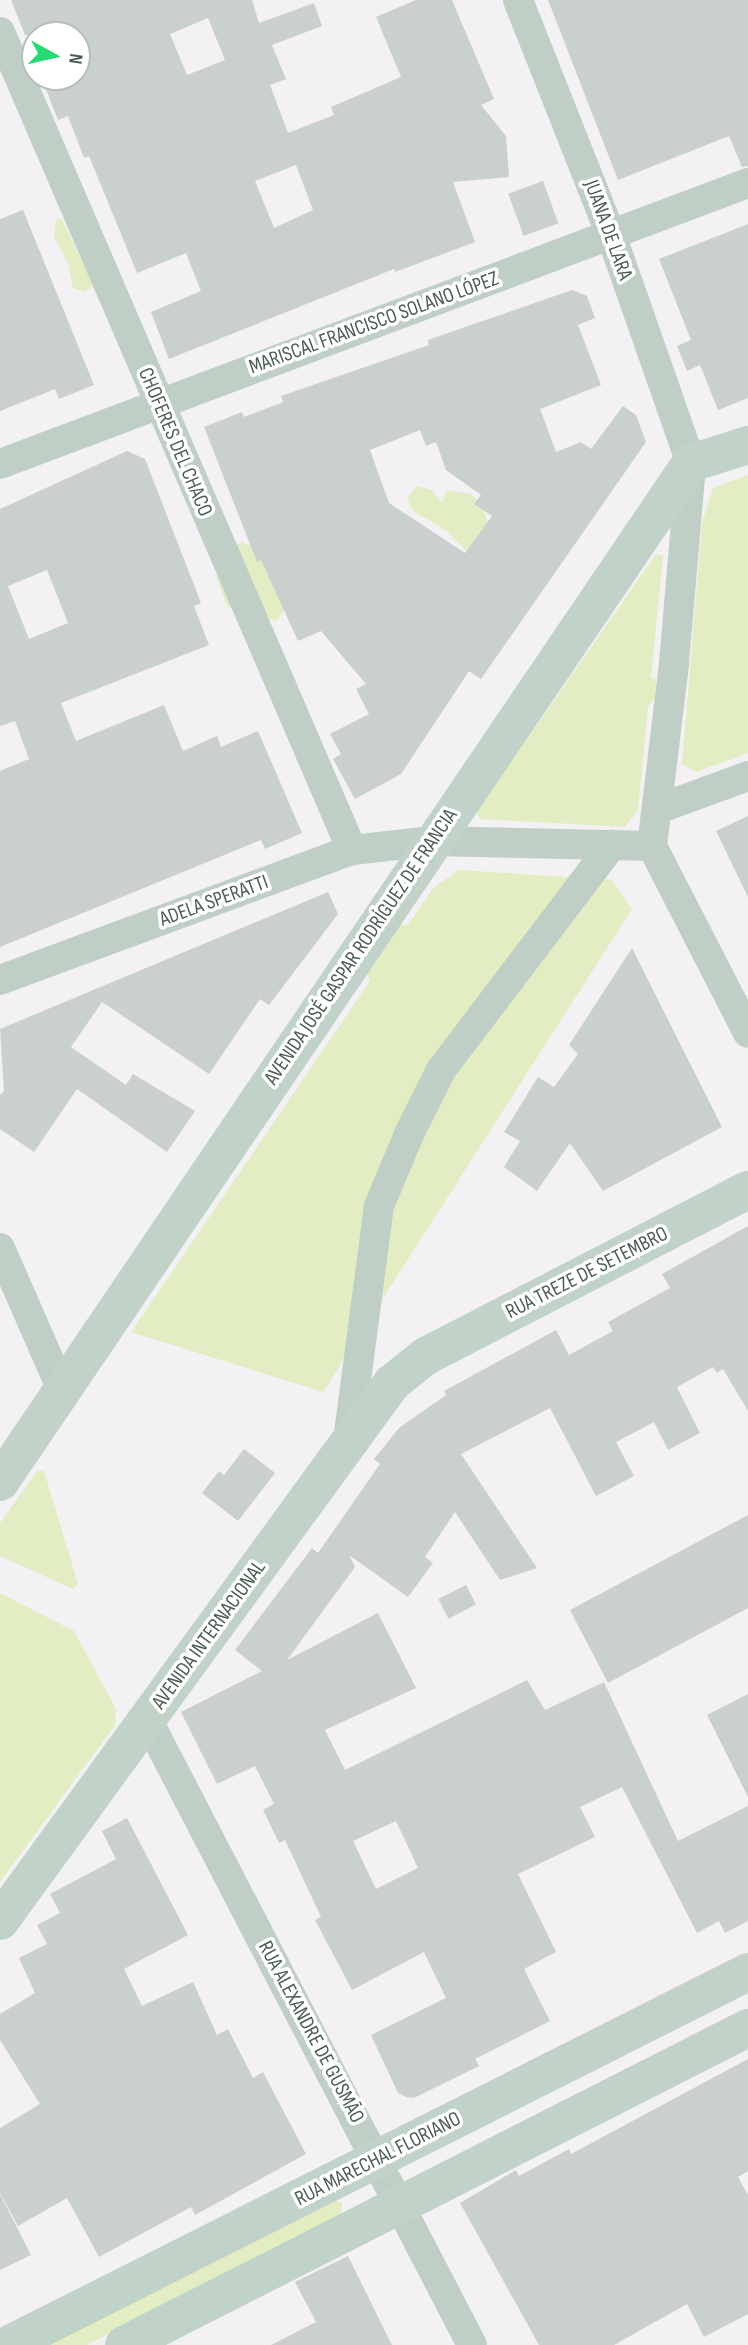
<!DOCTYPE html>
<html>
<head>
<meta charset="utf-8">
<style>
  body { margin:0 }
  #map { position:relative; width:748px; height:2345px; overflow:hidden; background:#f3f1f3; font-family:"Sofia Sans Condensed",sans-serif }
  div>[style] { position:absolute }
  .green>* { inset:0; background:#e3edc4 }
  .building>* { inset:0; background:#c9d0cd; transform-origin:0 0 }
  .street>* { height:30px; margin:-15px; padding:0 15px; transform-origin:15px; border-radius:15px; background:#c0cfc6 }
  .secondary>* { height:38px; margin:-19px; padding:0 19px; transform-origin:19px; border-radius:19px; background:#c1d3c8 }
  span { translate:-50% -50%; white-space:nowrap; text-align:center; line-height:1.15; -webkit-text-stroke:7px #fff; paint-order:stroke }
  .street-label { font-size:21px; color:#4a5e51 }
  .north { position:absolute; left:21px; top:21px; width:70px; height:70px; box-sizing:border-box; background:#fff; border:2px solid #b7bfb9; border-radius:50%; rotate:98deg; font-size:19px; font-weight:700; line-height:28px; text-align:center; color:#4a5e51 }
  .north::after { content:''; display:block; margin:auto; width:24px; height:32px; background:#26d972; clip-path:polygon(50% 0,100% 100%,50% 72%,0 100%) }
</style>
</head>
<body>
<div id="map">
  <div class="green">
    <div style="clip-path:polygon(61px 218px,94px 285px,84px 292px,73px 288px,68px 264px,54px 236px,56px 220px)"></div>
    <div style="clip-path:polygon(748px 475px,748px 753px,696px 772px,682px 764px,702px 523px,713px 488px)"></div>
    <div style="clip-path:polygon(417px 486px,432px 490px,442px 503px,447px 490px,471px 494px,483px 507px,491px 532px,475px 560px,447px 531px,413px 511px,407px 498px)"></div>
    <div style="clip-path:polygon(241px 542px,278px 557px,285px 609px,277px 621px,228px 607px,216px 577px,231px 549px)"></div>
    <div style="clip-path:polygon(656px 554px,663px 556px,651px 678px,656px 680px,655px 698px,648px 707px,638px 809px,625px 827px,479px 819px,477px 811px)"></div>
    <div style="clip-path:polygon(459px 870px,612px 880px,632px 909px,323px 1392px,131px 1332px,370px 981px,362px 963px,384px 925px,408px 925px,434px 887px)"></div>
    <div style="clip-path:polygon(37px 1471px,44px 1471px,78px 1584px,73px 1589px,0 1556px,0 1523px)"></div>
    <div style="clip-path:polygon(0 1593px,74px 1631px,116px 1709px,115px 1725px,0 1882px)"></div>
    <div style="clip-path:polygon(333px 2200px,342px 2202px,341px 2216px,87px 2345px,48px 2345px)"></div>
  </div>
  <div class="building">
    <div style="clip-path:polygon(evenodd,11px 0,252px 0,259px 23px,314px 3px,322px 26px,272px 45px,286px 79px,270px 85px,288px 133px,334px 115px,331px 107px,401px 77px,376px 17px,416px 0,452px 0,494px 99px,481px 105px,506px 136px,509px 177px,453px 182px,475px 242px,395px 272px,394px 269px,169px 359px,151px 312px,201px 291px,186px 253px,137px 273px,89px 156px,84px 158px,68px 116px,58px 120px,41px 77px,77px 77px,77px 35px,25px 35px,11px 0,208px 18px,225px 60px,187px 75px,170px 34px,208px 18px,11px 0,296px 165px,313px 210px,274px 228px,255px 181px,296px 165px)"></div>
    <div style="clip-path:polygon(548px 0,748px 0,748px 166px,742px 167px,729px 136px,618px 180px)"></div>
    <div style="left:543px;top:181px;width:45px;height:37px;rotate:70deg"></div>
    <div style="clip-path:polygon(23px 210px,94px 385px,59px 399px,55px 389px,0 411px,0 219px)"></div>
    <div style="clip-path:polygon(748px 224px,748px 398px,718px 410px,700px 365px,687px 371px,677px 346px,691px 340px,659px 259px)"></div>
    <div style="clip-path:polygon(evenodd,572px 290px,587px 296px,595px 318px,578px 325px,601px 385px,540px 409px,556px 452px,581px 442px,591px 449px,623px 406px,636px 415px,646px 442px,481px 679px,469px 671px,401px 774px,355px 799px,333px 759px,341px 754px,330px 734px,369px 714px,356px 689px,366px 684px,321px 631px,298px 641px,261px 560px,257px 562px,204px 427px,242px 412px,244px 417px,283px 402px,281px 396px,429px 345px,428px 340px,572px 290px,420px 430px,426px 446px,436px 442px,446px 470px,481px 495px,474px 504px,492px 516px,465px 553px,389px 503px,370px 450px,420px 430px)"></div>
    <div style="clip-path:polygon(evenodd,127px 451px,145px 459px,201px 603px,194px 606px,209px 645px,61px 703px,76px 741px,164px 705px,183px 751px,217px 736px,221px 747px,258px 731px,302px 833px,265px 849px,261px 840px,0 947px,0 771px,29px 759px,15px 721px,0 726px,0 509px,127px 451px,47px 570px,68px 623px,29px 639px,8px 586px,47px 570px)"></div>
    <div style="clip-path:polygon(748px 816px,748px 897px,716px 831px)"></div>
    <div style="clip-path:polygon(328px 892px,338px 914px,269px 1005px,260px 999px,209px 1074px,102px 1002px,71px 1047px,126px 1085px,133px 1074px,195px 1111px,167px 1152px,77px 1089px,34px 1152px,0 1129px,0 1095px,4px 1091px,0 1029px)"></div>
    <div style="clip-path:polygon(632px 948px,722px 1127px,603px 1191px,570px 1143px,537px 1191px,504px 1167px,520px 1141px,504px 1132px,538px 1077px,554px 1087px,578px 1054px,569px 1045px)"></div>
    <div style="clip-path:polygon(evenodd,748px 1226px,748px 1411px,723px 1369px,717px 1373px,713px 1367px,677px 1387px,700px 1433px,668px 1450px,654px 1422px,616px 1442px,634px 1476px,596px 1496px,550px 1408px,461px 1454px,537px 1568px,500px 1580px,455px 1512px,425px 1557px,433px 1563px,408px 1597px,349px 1555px,355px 1567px,287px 1660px,378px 1613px,416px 1688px,325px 1730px,345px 1770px,527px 1680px,545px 1710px,604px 1682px,678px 1841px,748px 1806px,748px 1921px,725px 1933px,719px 1921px,697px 1933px,622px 1787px,580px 1807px,595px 1837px,518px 1874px,556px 1952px,524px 1969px,550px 2021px,475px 2059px,479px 2066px,414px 2098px,406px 2097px,398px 2093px,371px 2035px,446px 1998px,424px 1952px,352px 1990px,315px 1920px,321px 1917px,285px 1840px,279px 1843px,263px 1810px,274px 1804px,255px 1766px,217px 1784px,181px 1712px,262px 1671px,235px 1650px,312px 1548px,318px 1553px,380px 1464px,374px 1459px,399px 1428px,446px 1395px,444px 1391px,556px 1330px,569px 1355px,613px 1331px,608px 1322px,670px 1288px,662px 1274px,748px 1226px,396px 1821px,418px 1868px,376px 1889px,353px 1841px,396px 1821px)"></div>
    <div style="clip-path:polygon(244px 1449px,275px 1473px,238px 1521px,202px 1493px,219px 1471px,224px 1475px)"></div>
    <div style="clip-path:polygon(748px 1515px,748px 1608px,608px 1683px,570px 1610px)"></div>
    <div style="left:466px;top:1585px;width:22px;height:31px;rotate:63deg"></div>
    <div style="clip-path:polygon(748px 1694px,748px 1797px,707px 1715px)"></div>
    <div style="clip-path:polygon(127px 1818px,188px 1935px,124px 1969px,142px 2006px,193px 1982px,217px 2035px,228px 2029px,253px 2078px,263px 2072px,306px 2154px,195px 2215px,191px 2207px,99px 2257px,67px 2198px,18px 2226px,0 2193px,0 2128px,40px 2104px,0 2040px,0 2014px,35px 1993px,19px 1958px,47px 1944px,37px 1925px,60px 1913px,50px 1894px,116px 1859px,102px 1831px)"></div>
    <div style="clip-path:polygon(748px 2059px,748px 2171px,738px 2177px,748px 2195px,748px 2314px,704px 2337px,687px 2304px,614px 2345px,539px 2345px,460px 2203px,516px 2170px,519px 2176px,569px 2149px,571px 2154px)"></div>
    <div style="clip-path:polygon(0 2194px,31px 2255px,0 2270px)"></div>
    <div style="clip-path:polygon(348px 2256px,392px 2345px,271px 2345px,316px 2322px,295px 2282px)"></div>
  </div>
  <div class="street">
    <div style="left:0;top:32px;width:891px;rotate:66.72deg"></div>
    <div style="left:0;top:464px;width:799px;rotate:-20.59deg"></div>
    <div style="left:658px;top:809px;width:96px;rotate:-20.1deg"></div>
    <div style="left:652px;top:846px;width:210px;rotate:62.8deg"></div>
    <div style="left:0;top:980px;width:375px;rotate:-20.3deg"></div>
    <div style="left:352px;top:850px;width:81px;rotate:-6.4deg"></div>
    <div style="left:432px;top:841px;width:220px;rotate:1.3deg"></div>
    <div style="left:652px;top:846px;width:184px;rotate:-83.1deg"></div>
    <div style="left:674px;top:663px;width:201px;rotate:-85.1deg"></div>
    <div style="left:691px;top:463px;width:242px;rotate:-109.3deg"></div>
    <div style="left:611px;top:235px;width:253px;rotate:-111.6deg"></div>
    <div style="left:0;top:1248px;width:155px;rotate:66.4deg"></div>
    <div style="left:348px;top:1441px;width:237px;rotate:-82.5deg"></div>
    <div style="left:379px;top:1206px;width:80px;rotate:-67.3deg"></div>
    <div style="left:410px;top:1132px;width:69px;rotate:-63.4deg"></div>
    <div style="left:441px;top:1070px;width:283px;rotate:-52.8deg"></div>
    <div style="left:148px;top:1721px;width:703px;rotate:62.56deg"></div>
  </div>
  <div class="secondary">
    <div style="left:0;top:1482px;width:1231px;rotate:-55.86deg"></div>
    <div style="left:691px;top:463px;width:60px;rotate:-17.5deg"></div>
    <div style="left:0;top:1921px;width:666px;rotate:-53.92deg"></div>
    <div style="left:392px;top:1383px;width:43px;rotate:-38.5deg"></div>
    <div style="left:426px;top:1356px;width:362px;rotate:-27.3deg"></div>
    <div style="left:8px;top:2345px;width:829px;rotate:-26.75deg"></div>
    <div style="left:124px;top:2345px;width:700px;rotate:-26.93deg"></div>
  </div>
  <div class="street-label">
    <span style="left:608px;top:230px;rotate:70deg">JUANA DE LARA</span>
    <span style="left:374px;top:323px;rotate:-20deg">MARISCAL FRANCISCO SOLANO LÓPEZ</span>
    <span style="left:175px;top:442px;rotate:67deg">CHOFERES DEL CHACO</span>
    <span style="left:214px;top:901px;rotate:-20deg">ADELA SPERATTI</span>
    <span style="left:361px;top:947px;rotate:-56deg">AVENIDA JOSÉ GASPAR RODRÍGUEZ DE FRANCIA</span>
    <span style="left:587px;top:1273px;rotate:-27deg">RUA TREZE DE SETEMBRO</span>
    <span style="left:209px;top:1635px;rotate:-54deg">AVENIDA INTERNACIONAL</span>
    <span style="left:311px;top:2032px;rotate:62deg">RUA ALEXANDRE DE GUSMÃO</span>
    <span style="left:378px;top:2159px;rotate:-27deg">RUA MARECHAL FLORIANO</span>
  </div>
  <div class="north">N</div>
</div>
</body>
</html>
